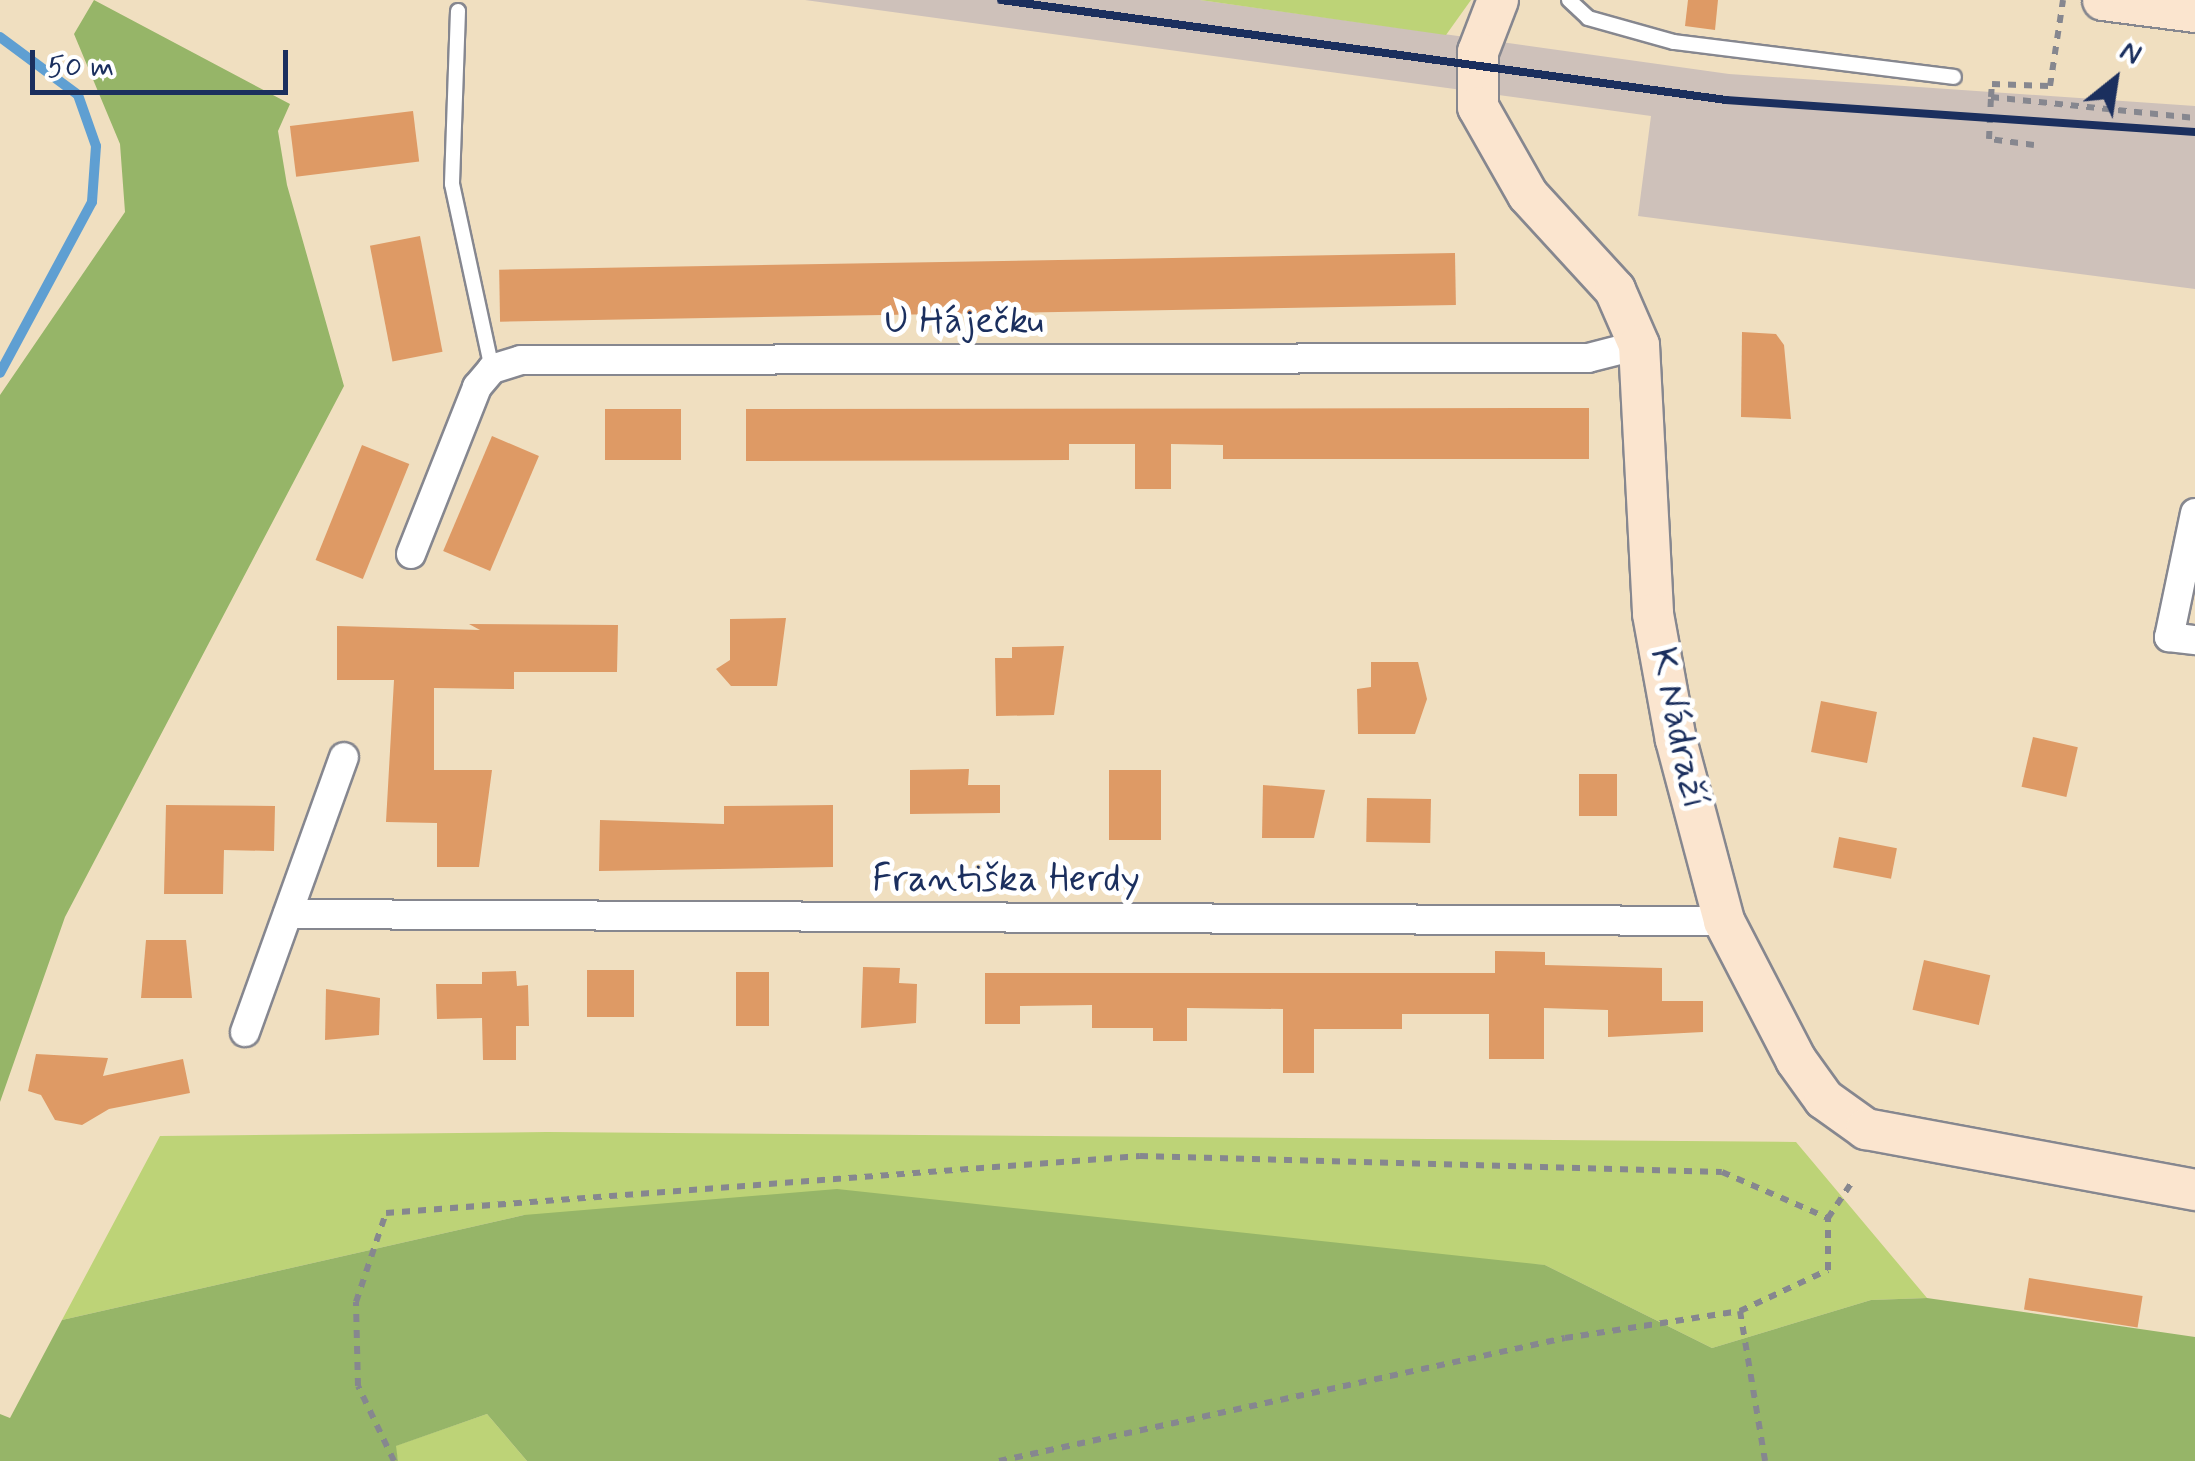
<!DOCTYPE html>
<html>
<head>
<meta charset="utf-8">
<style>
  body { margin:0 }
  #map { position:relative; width:2195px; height:1461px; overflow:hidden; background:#f0dfc0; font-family:Mynerve,sans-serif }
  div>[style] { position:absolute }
  .industrial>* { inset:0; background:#cec1ba }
  .green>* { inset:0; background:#bdd377 }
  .forest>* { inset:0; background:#96b568 }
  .stream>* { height:10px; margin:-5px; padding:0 5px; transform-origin:5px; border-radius:5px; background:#5f9fd2 }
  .building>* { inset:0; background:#de9a65; transform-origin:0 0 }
  .path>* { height:6px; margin-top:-3px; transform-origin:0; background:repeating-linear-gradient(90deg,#86878f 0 8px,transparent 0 16px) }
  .roads { filter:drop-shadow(2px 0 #86878f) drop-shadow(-2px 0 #86878f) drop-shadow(0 2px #86878f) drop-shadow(0 -2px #86878f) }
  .lane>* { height:14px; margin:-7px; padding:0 7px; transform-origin:7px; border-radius:7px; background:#fff }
  .street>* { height:28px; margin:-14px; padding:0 14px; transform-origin:14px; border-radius:14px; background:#fff }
  .secondary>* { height:40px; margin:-20px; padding:0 20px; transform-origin:20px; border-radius:20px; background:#fbe5cf }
  .rail>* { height:8px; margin:-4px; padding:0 4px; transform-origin:4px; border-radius:4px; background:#1b2f5e }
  span { translate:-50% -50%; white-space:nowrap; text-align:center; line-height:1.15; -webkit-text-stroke:10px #fff; paint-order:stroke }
  .street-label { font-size:38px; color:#1b2f5e }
  .north { position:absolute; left:2065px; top:30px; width:100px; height:100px; -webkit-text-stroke:8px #fff; paint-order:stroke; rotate:30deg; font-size:28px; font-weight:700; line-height:40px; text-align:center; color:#1b2f5e }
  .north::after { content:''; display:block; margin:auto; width:35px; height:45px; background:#1b2f5e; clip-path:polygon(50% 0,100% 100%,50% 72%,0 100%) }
  .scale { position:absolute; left:30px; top:50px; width:258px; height:45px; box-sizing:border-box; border:5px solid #1b2f5e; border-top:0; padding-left:12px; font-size:30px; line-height:35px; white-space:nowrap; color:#1b2f5e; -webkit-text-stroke:8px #fff; paint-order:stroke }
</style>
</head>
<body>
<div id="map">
  <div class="industrial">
    <div style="clip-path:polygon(805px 0,1200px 0,1729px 74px,2195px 106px,2195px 289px,1638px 216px,1651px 116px)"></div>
  </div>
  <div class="green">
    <div style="clip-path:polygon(1200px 0,1471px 0,1446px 35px)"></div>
    <div style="clip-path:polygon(547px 1132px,1796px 1142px,1927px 1298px,1871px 1300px,1712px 1348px,1545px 1265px,524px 1215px,62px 1320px,160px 1136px)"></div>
    <div style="clip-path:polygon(487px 1414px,527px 1461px,398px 1461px,395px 1446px)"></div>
  </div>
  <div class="forest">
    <div style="clip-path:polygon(94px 0,290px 104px,278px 131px,287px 185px,344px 386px,65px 917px,0 1102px,0 395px,125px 212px,120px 144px,74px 34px)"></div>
    <div style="clip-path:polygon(837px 1189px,1545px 1265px,1712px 1348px,1871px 1300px,1927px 1298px,2195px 1337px,2195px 1461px,527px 1461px,487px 1414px,396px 1446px,398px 1461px,0 1461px,0 1414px,10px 1418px,62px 1320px,524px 1215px)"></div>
  </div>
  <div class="stream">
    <div style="left:0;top:37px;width:97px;rotate:36.6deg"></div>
    <div style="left:78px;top:95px;width:54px;rotate:70.6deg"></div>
    <div style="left:96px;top:146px;width:56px;rotate:94.1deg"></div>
    <div style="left:92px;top:202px;width:194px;rotate:118.3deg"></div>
  </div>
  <div class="building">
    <div style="clip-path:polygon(1688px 0,1718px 0,1715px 30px,1685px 26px)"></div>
    <div style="left:413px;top:111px;width:51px;height:124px;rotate:83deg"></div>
    <div style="left:420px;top:236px;width:118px;height:51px;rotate:79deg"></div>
    <div style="left:1455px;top:253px;width:52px;height:956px;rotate:89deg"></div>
    <div style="clip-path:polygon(1742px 332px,1776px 334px,1784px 345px,1791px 419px,1741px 417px)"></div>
    <div style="clip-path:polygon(1589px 408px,1589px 459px,1223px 459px,1223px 445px,1171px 444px,1171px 489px,1135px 489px,1135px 444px,1069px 444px,1069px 460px,746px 461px,746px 409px)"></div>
    <div style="left:605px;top:409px;width:76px;height:51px"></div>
    <div style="left:492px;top:436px;width:51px;height:125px;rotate:23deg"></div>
    <div style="left:362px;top:445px;width:51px;height:124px;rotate:22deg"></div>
    <div style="clip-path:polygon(786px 618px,777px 686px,731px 686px,716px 669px,730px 660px,730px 619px)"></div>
    <div style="clip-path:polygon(469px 624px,618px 625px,617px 672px,514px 672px,514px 689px,434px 688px,434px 770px,492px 770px,479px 867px,437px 867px,437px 823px,386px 822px,394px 680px,337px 680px,337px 626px,480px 630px)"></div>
    <div style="clip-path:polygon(1064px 646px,1054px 715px,996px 716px,995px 658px,1012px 658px,1012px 647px)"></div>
    <div style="clip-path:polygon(1371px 662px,1418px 662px,1427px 699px,1415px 734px,1358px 734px,1357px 689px,1371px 687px)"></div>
    <div style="left:1821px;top:701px;width:57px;height:52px;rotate:11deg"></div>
    <div style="left:2033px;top:737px;width:46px;height:51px;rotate:13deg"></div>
    <div style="clip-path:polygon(969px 769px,968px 785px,1000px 785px,1000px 813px,910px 814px,910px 770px)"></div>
    <div style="left:1109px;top:770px;width:52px;height:70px"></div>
    <div style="left:1579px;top:774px;width:38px;height:42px"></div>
    <div style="clip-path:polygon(1263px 785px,1325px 790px,1314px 838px,1262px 838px)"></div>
    <div style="left:1367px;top:798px;width:64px;height:44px;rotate:1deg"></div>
    <div style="clip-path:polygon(166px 805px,275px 806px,274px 851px,224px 850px,223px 894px,164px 894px)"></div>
    <div style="clip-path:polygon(833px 805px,833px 867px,599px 871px,600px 820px,724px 824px,724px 806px)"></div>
    <div style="left:1839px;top:837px;width:59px;height:31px;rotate:11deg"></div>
    <div style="clip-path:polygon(146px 940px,186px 940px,192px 998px,141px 998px)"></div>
    <div style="clip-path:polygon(1495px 951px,1545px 952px,1545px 965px,1662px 968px,1662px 1001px,1703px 1001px,1703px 1032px,1608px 1037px,1608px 1010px,1544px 1008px,1544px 1059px,1489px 1059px,1489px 1014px,1402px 1014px,1402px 1029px,1314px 1029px,1314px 1073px,1283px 1073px,1283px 1009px,1187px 1008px,1187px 1041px,1153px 1041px,1153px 1028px,1092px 1028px,1092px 1005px,1020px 1006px,1020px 1024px,985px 1024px,985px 973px,1495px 973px)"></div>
    <div style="left:1924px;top:960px;width:68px;height:51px;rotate:13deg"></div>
    <div style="clip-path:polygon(863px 967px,900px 968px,899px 983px,917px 984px,916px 1023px,861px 1028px)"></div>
    <div style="left:634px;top:970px;width:47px;height:47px;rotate:90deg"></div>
    <div style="clip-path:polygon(516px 971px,517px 986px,528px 985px,529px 1026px,516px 1026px,516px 1060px,483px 1060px,482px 1018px,437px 1019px,436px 984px,482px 984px,482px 972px)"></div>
    <div style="left:736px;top:972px;width:33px;height:54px"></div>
    <div style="clip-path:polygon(326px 989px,380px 998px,379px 1035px,325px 1040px)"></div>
    <div style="clip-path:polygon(36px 1054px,108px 1058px,103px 1076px,183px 1059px,190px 1093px,109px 1109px,82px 1125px,55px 1120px,41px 1095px,28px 1091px)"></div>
    <div style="left:2029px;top:1278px;width:115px;height:32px;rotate:9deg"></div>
  </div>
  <div class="path">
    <div style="left:1991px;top:97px;width:13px;rotate:-86deg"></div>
    <div style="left:1992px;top:84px;width:58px;rotate:2deg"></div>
    <div style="left:2050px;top:86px;width:87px;rotate:-81.4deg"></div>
    <div style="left:2034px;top:145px;width:45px;rotate:-172.4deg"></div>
    <div style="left:1989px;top:139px;width:42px;rotate:-87.3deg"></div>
    <div style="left:1991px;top:97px;width:205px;rotate:5.9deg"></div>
    <div style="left:1740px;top:1311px;width:152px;rotate:80.5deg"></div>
    <div style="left:394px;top:1461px;width:83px;rotate:-115.6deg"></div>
    <div style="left:358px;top:1386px;width:84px;rotate:-91.4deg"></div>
    <div style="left:356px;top:1302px;width:94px;rotate:-71.4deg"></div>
    <div style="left:386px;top:1213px;width:756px;rotate:-4.32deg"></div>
    <div style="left:1140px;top:1156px;width:582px;rotate:1.57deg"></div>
    <div style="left:1722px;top:1172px;width:116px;rotate:23.5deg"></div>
    <div style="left:999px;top:1461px;width:579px;rotate:-12.26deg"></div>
    <div style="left:1565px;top:1338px;width:177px;rotate:-8.8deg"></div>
    <div style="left:1740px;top:1311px;width:97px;rotate:-25deg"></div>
    <div style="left:1828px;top:1270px;width:52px;rotate:-90deg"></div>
    <div style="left:1828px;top:1218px;width:47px;rotate:-56.3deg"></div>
  </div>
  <div class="roads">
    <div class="lane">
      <div style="left:1569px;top:0;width:26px;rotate:43deg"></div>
      <div style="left:1588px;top:18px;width:89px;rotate:15.6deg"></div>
      <div style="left:1674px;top:42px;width:282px;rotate:7.1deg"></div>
      <div style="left:458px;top:11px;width:173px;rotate:92deg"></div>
      <div style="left:452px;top:184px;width:189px;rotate:77.8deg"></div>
    </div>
    <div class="street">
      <div style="left:2195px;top:513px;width:127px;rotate:101.8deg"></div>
      <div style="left:2169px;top:637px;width:26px;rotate:7deg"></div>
      <div style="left:411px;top:554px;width:180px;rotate:-68.4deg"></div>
      <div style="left:477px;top:387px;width:23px;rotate:-50deg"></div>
      <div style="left:492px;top:369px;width:30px;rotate:-17deg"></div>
      <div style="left:521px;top:360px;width:1067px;rotate:-0.11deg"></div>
      <div style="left:1588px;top:358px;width:53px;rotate:-14.3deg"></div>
      <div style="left:288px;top:914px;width:1436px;rotate:0.28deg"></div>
      <div style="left:245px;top:1032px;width:292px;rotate:-70.2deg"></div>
    </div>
    <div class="secondary">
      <div style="left:1498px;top:0;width:56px;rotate:111deg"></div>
      <div style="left:1478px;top:52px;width:55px;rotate:90deg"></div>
      <div style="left:1478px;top:107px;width:101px;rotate:60.4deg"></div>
      <div style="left:1528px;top:195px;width:129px;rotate:47.5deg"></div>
      <div style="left:1615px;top:290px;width:60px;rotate:66.4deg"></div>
      <div style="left:1639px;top:345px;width:269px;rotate:87deg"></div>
      <div style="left:1653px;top:614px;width:128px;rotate:79.7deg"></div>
      <div style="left:1676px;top:740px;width:187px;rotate:75.1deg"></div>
      <div style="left:1724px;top:921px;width:157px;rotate:62.6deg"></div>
      <div style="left:1796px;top:1060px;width:48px;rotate:54.3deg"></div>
      <div style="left:1824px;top:1099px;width:52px;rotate:35.5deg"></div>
      <div style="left:1866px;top:1129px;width:335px;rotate:10.5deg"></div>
      <div style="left:2103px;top:0;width:93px;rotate:7.4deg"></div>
    </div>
  </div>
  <div class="rail">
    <div style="left:1001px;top:0;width:732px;rotate:7.85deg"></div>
    <div style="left:1726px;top:100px;width:470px;rotate:3.9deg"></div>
  </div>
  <div class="street-label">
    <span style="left:964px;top:322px">U Háječku</span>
    <span style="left:1678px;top:728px;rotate:78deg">K Nádraží</span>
    <span style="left:1006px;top:880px">Františka Herdy</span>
  </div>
  <div class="north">N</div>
  <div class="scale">50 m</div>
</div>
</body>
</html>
